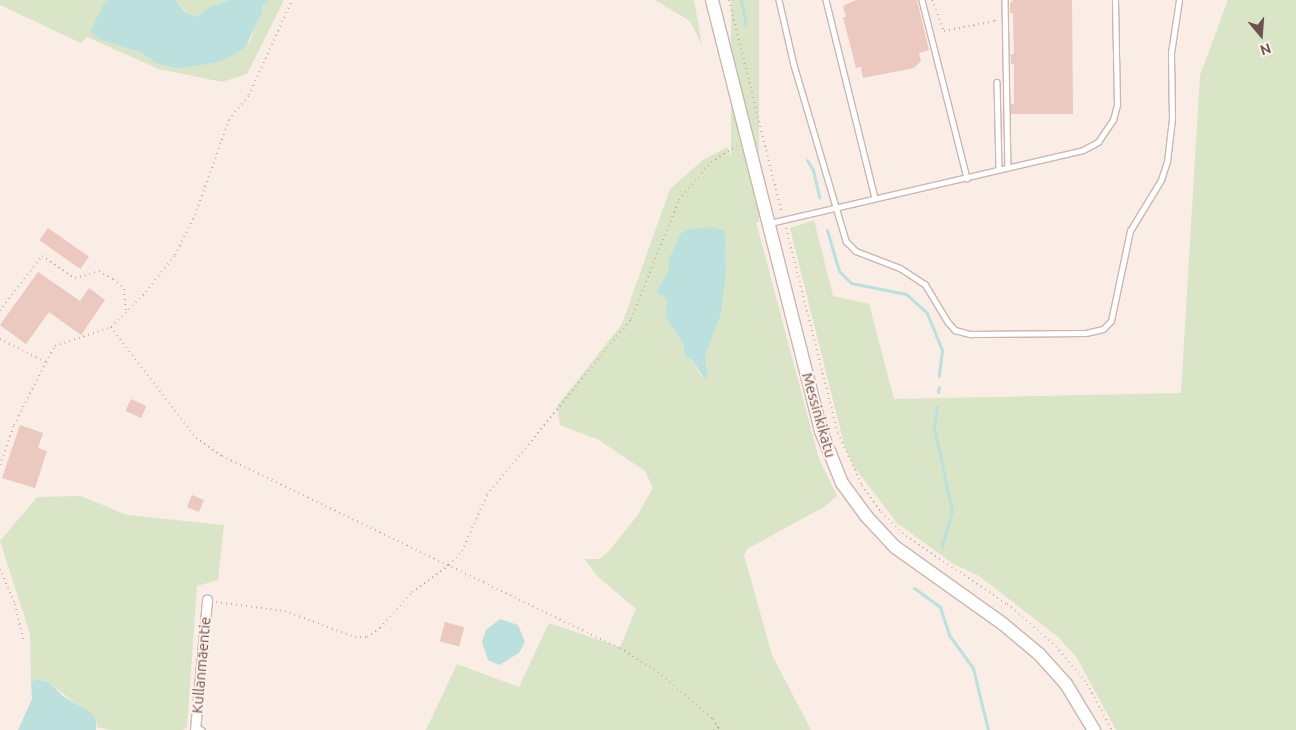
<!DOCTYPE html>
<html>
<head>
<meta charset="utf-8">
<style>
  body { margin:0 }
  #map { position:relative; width:1296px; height:730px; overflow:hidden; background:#f9ede5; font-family:Ubuntu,sans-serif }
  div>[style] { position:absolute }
  .green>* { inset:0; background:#d9e5c6; transform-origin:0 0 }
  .water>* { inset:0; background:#bce0dd }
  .stream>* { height:3px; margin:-1.5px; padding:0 1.5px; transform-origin:1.5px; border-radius:1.5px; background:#bce0dd }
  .building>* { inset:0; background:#ebc8c0; transform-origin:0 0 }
  .path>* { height:2px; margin-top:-1px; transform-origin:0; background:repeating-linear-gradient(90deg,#cfaca4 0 1px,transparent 0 5px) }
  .roads { filter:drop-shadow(1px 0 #cbb6b0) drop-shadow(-1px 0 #cbb6b0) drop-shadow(0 1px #cbb6b0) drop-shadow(0 -1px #cbb6b0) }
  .lane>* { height:4.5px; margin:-2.25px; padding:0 2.25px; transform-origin:2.25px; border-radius:2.25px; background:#fff }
  .street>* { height:9px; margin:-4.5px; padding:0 4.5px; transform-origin:4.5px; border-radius:4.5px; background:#fff }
  .secondary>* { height:12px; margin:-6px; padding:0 6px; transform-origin:6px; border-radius:6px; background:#fff }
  span { translate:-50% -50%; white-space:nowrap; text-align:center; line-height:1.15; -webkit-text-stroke:4px #fcf2eb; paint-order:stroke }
  .street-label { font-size:15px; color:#6e524e }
  .north { position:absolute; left:1236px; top:10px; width:50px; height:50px; -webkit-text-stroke:4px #fcf2eb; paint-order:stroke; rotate:162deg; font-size:14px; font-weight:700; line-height:20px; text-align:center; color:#6e524e }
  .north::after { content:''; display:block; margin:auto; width:18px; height:22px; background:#6e524e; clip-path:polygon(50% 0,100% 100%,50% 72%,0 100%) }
</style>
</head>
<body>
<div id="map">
  <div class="green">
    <div style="clip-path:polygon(0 0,109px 0,90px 32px,104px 41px,140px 52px,158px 64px,180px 69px,220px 62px,250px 42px,263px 5px,269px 0,284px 0,247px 74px,222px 82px,159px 69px,87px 37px,81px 43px,0 5px)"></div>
    <div style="clip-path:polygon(176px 0,231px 0,209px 7px,197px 17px,186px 12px)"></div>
    <div style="clip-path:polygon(655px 0,694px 0,702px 45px,690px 21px)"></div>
    <div style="left:731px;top:0;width:28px;height:222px"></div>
    <div style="clip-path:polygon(1228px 0,1296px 0,1296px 730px,1116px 730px,1077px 658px,1058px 637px,979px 576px,952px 563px,897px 523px,854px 467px,845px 448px,790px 228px,814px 220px,833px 296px,869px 304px,894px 399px,1181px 393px,1200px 75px)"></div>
    <div style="clip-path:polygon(evenodd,727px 147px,754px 214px,819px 459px,837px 496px,824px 507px,747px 549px,744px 555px,772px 655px,811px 730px,426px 730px,457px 664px,519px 687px,549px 623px,620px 647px,636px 609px,596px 575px,585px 559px,599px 559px,608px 552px,637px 516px,653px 488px,645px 471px,599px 440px,560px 425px,557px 406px,622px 324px,670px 189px,703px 160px,727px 147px,712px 227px,725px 232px,726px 274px,721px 314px,705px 356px,708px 375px,702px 377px,692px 360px,686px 357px,682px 342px,665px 316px,667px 300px,656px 292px,668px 272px,671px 253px,680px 234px,712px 227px)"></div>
    <div style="clip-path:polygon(81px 496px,127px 515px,224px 525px,218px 580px,197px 586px,187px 727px,183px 730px,111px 730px,97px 727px,96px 720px,50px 683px,36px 679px,31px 683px,30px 634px,0 541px,37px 497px)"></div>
  </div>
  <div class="water">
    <div style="clip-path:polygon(109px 0,176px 0,185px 12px,197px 17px,209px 7px,231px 0,269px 0,262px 6px,262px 13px,245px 48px,220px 62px,180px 69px,158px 64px,140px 52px,103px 41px,90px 32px,103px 5px)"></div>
    <div style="clip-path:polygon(712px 227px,725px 231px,726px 274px,721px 314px,705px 356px,708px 375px,705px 379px,692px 360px,686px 357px,682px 342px,665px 316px,667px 300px,656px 292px,668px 272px,669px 258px,680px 234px,689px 229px)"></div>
    <div style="clip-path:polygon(500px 619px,518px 625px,525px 642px,519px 653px,499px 665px,488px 660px,482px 642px,486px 630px)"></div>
    <div style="clip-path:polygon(36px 679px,50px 683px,63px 696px,91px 713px,96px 720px,96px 730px,18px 730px,32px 699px,31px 683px)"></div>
  </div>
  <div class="stream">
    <div style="left:741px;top:0;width:25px;rotate:79deg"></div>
    <div style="left:807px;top:160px;width:12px;rotate:59deg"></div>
    <div style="left:813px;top:170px;width:28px;rotate:77deg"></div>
    <div style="left:827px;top:230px;width:43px;rotate:73.7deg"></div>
    <div style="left:839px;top:271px;width:17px;rotate:45deg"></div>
    <div style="left:851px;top:283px;width:56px;rotate:11.3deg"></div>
    <div style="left:906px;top:294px;width:28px;rotate:42deg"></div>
    <div style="left:927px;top:313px;width:40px;rotate:68deg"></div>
    <div style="left:942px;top:350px;width:26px;rotate:97deg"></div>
    <div style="left:938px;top:392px;width:5px;rotate:-79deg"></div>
    <div style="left:937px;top:407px;width:20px;rotate:99deg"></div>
    <div style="left:934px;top:427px;width:86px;rotate:77.9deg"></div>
    <div style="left:952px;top:511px;width:37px;rotate:106deg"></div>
    <div style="left:914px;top:588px;width:32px;rotate:36deg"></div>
    <div style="left:940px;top:607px;width:29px;rotate:72deg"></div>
    <div style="left:949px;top:635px;width:41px;rotate:54deg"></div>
    <div style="left:973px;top:668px;width:64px;rotate:76.4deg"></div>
  </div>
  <div class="building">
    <div style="clip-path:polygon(856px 0,917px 0,929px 50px,919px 53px,921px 61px,914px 68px,863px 78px,861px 67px,856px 68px,843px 17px,846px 17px,843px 6px)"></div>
    <div style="clip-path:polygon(1013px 0,1072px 0,1073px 114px,1011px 114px,1011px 104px,1014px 104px,1014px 64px,1011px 64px,1011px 54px,1014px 54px,1013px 13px,1010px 13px,1010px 3px)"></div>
    <div style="left:48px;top:228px;width:50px;height:15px;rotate:35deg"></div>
    <div style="clip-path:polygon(38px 272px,80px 301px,89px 288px,105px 300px,81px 335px,49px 312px,26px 344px,0 325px)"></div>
    <div style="left:131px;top:399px;width:17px;height:13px;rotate:25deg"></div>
    <div style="clip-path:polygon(20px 425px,43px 433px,38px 448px,47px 451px,35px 488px,2px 478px)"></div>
    <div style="left:192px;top:495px;width:13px;height:13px;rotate:23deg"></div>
    <div style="left:445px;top:622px;width:20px;height:20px;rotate:15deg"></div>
  </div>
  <div class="path">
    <div style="left:729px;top:0;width:220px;rotate:76.1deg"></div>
    <div style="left:932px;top:0;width:33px;rotate:69deg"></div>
    <div style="left:944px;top:31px;width:52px;rotate:-11.1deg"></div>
    <div style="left:995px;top:21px;width:5px;rotate:-68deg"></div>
    <div style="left:786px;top:228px;width:211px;rotate:75.8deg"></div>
    <div style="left:838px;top:433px;width:57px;rotate:65.2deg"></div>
    <div style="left:862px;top:485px;width:33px;rotate:55deg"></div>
    <div style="left:881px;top:512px;width:35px;rotate:44deg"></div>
    <div style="left:906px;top:536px;width:122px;rotate:34deg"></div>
    <div style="left:1007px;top:604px;width:65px;rotate:40.6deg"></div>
    <div style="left:1056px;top:646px;width:49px;rotate:50.8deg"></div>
    <div style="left:1087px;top:684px;width:52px;rotate:61.5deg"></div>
    <div style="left:0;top:311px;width:69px;rotate:-52.6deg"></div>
    <div style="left:42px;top:256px;width:40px;rotate:34deg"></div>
    <div style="left:75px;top:278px;width:25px;rotate:-16deg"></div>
    <div style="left:99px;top:271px;width:16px;rotate:30deg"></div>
    <div style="left:113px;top:279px;width:15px;rotate:42deg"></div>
    <div style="left:124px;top:289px;width:22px;rotate:85deg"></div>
    <div style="left:111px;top:327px;width:140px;rotate:52.6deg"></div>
    <div style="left:196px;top:438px;width:32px;rotate:35deg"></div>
    <div style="left:222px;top:456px;width:442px;rotate:25.8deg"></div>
    <div style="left:620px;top:648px;width:45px;rotate:32.3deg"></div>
    <div style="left:658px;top:672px;width:72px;rotate:40.5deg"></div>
    <div style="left:713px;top:719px;width:13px;rotate:58deg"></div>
    <div style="left:0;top:339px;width:51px;rotate:26.6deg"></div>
    <div style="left:46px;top:362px;width:18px;rotate:-61deg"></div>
    <div style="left:55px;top:346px;width:59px;rotate:-18.7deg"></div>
    <div style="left:111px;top:327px;width:49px;rotate:-45deg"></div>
    <div style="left:146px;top:292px;width:47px;rotate:-51.9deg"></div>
    <div style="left:175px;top:255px;width:45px;rotate:-63.4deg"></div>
    <div style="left:195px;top:215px;width:101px;rotate:-70.3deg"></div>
    <div style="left:229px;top:120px;width:32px;rotate:-51deg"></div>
    <div style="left:249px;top:95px;width:104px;rotate:-65.6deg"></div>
    <div style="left:0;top:465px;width:42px;rotate:-70.7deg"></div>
    <div style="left:14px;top:425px;width:71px;rotate:-63.1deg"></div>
    <div style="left:0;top:569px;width:38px;rotate:67deg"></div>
    <div style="left:15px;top:604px;width:40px;rotate:77deg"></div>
    <div style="left:216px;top:602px;width:70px;rotate:7.4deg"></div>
    <div style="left:285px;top:611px;width:75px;rotate:20.4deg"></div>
    <div style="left:355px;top:637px;width:12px"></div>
    <div style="left:367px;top:637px;width:16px;rotate:-35deg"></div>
    <div style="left:380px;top:628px;width:48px;rotate:-48.4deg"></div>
    <div style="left:412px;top:592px;width:46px;rotate:-36.1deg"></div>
    <div style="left:449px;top:565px;width:19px;rotate:-47deg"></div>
    <div style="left:462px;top:551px;width:61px;rotate:-65.9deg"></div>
    <div style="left:487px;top:495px;width:227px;rotate:-50.7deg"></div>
    <div style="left:631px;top:319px;width:128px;rotate:-68deg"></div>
    <div style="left:679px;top:200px;width:50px;rotate:-49.9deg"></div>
    <div style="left:711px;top:162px;width:31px;rotate:-32deg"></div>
    <div style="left:713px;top:730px;width:6px;rotate:-31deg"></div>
  </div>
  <div class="roads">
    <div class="lane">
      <div style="left:779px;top:0;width:67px;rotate:77deg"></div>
      <div style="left:794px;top:65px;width:184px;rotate:73.5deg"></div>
      <div style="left:846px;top:241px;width:14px;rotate:45deg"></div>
      <div style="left:856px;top:251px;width:47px;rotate:21.1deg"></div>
      <div style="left:900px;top:268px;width:30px;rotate:33deg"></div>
      <div style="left:925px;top:284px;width:44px;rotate:58.8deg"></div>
      <div style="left:948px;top:322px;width:11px;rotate:49deg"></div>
      <div style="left:955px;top:330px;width:16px;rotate:15deg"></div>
      <div style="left:970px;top:334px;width:116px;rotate:-0.5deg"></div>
      <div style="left:1086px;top:333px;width:17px;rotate:-13deg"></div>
      <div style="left:1103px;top:329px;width:11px;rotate:-45deg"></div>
      <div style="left:1111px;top:321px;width:92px;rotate:-78.1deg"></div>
      <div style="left:1130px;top:231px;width:60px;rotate:-58.7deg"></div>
      <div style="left:1161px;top:180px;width:19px;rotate:-72deg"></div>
      <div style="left:1167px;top:162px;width:43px;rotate:-83.4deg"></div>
      <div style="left:1172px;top:119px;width:66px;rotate:-90.9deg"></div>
      <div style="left:1171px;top:53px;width:54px;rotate:-81.4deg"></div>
      <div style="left:826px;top:0;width:204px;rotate:76.1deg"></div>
      <div style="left:922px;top:0;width:184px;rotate:75.8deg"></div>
      <div style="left:1005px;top:0;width:167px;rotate:89deg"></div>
      <div style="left:997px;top:82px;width:87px;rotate:88.7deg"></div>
      <div style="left:770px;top:223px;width:321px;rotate:-13.1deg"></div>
      <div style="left:1083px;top:150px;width:17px;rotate:-28deg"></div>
      <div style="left:1098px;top:142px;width:27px;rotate:-56deg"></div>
      <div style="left:1113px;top:120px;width:16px;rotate:-75deg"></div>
      <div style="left:1117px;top:105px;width:105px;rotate:-91.1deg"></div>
      <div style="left:195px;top:726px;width:8px;rotate:30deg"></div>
    </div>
    <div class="street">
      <div style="left:195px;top:730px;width:131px;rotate:-84.7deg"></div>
    </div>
    <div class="secondary">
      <div style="left:712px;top:0;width:445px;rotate:75.8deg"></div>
      <div style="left:821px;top:431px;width:56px;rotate:68deg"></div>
      <div style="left:842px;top:483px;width:42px;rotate:53.7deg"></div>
      <div style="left:867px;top:517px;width:41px;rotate:47deg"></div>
      <div style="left:895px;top:547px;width:133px;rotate:35.5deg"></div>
      <div style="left:1003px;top:624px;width:47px;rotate:39.8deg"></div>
      <div style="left:1039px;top:654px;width:40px;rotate:48deg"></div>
      <div style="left:1066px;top:684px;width:54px;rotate:58.7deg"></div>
    </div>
  </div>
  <div class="street-label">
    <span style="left:819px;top:415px;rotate:74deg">Messinkikatu</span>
    <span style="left:201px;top:665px;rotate:-85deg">Kullanmäentie</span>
  </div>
  <div class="north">N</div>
</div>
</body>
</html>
